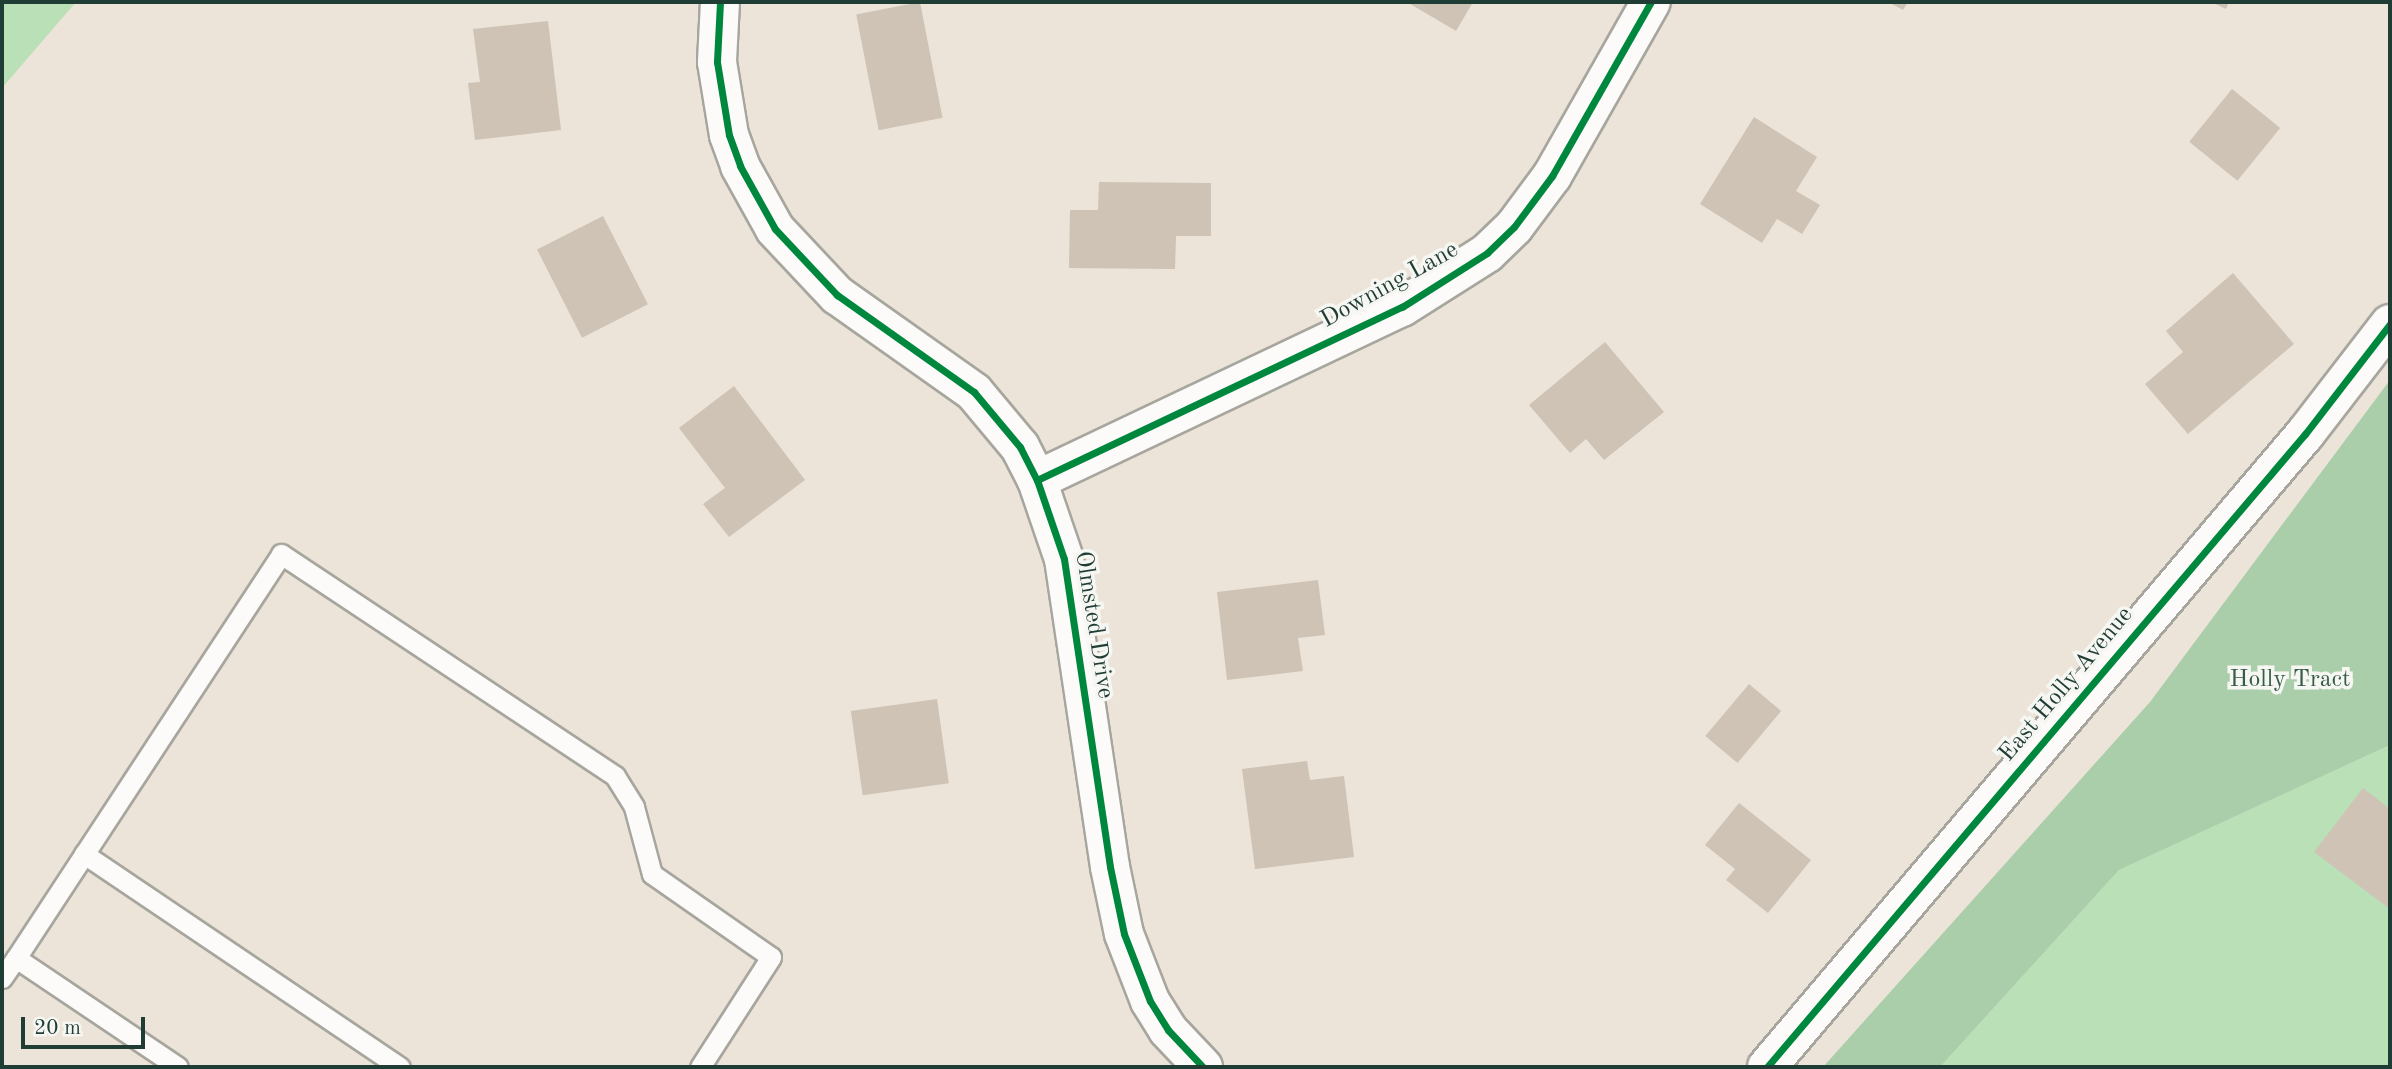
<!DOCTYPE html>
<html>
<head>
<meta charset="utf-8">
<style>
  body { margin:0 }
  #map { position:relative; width:2392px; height:1069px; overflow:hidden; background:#ece4d8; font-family:"Old Standard TT",serif }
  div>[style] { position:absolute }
  .green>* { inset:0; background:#b9e0b6 }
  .forest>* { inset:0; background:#aacea9 }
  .building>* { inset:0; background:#cec3b4; transform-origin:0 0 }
  .roads { filter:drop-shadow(2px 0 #a7a69e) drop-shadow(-2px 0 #a7a69e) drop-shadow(0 2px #a7a69e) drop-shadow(0 -2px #a7a69e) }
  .lane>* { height:19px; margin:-9.5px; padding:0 9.5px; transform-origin:9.5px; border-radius:9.5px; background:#fcfbf9 }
  .street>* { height:38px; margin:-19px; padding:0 19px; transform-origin:19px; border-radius:19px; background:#fcfbf9 }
  .secondary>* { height:38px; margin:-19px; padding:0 19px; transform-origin:19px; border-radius:19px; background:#fcfbf9 }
  .cycleway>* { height:7px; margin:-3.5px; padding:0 3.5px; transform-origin:3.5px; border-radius:3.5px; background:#00873e }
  span { translate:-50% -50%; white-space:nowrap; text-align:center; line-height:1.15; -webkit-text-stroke:7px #f6f6f2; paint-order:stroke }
  .street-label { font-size:24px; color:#1f3d34 }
  .park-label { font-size:24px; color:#365d48 }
  .frame { position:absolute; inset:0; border:4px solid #1f3d34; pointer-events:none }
  .scale { position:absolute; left:21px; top:1017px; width:124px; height:32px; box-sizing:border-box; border:4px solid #1f3d34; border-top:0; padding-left:9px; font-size:21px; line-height:24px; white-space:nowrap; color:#1f3d34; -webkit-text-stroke:5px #f6f6f2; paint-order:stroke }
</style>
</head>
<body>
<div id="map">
  <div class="green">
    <div style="clip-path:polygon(2px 2px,76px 2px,2px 88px)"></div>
    <div style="clip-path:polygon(2390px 745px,2390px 1067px,1940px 1067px,2119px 870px)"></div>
  </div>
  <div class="forest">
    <div style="clip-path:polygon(2390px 380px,2390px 745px,2119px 870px,1940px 1067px,1823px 1067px,2150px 702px)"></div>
  </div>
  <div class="building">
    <div style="left:920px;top:2px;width:118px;height:65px;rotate:79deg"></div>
    <div style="clip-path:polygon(1407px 2px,1473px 2px,1456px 31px)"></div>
    <div style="clip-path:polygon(1888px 2px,1908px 2px,1903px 10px)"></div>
    <div style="clip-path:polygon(2211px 2px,2229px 2px,2226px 9px)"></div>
    <div style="clip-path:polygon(548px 21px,561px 130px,475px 140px,468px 83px,480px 82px,473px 29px)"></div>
    <div style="left:2232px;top:89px;width:62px;height:68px;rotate:39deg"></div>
    <div style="clip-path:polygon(1754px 117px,1817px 157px,1796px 191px,1820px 205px,1802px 234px,1777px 219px,1762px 243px,1700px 204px)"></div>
    <div style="clip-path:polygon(1099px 182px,1211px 183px,1211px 236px,1176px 236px,1175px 269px,1069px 268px,1070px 210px,1098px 210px)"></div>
    <div style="left:603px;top:216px;width:99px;height:74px;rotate:63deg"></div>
    <div style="clip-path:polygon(2233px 273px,2294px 344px,2188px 434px,2145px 384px,2183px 352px,2166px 331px)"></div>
    <div style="clip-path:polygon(1605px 342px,1664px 412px,1604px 460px,1586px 439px,1570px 453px,1529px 405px)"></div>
    <div style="clip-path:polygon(734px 386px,805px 480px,729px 537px,703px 504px,725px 488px,679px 428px)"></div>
    <div style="clip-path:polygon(1318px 580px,1325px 635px,1298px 638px,1303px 671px,1227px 680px,1217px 592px)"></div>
    <div style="left:1749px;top:684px;width:42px;height:68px;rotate:40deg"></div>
    <div style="left:937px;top:699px;width:85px;height:87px;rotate:82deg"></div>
    <div style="clip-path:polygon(1307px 761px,1310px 780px,1344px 776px,1354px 857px,1255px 869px,1242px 769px)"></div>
    <div style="clip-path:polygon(2363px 788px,2390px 809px,2390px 909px,2314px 852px)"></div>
    <div style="clip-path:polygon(1739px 803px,1811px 860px,1768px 913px,1726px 880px,1735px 869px,1705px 845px)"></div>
  </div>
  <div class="roads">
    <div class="lane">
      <div style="left:84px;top:854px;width:381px;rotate:34deg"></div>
      <div style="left:16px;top:958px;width:483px;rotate:-56.7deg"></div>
      <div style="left:281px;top:554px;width:401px;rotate:33.6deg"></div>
      <div style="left:615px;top:776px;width:36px;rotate:58deg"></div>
      <div style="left:634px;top:807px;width:69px;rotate:75deg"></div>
      <div style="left:652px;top:874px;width:145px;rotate:34.9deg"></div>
      <div style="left:771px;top:957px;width:131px;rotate:122.8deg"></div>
      <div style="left:2px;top:978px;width:24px;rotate:-55deg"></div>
      <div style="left:16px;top:958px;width:195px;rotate:33.9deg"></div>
    </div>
    <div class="street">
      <div style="left:720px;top:2px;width:60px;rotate:92.9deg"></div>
      <div style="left:717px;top:62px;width:74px;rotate:80.7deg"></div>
      <div style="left:729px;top:135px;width:33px;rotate:70deg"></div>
      <div style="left:740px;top:166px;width:72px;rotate:60.9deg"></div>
      <div style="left:775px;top:229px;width:91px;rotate:46.8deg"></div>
      <div style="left:837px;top:295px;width:168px;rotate:35.3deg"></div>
      <div style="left:974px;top:392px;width:72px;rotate:50.1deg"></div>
      <div style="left:1020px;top:447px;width:37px;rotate:63deg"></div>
      <div style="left:1037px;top:480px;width:83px;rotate:71.1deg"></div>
      <div style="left:1064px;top:559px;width:311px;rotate:81.5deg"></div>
      <div style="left:1110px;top:867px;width:68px;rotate:78.2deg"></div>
      <div style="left:1124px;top:934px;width:72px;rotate:68.8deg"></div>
      <div style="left:1150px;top:1001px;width:34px;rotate:58deg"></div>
      <div style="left:1168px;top:1030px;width:51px;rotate:46.6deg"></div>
      <div style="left:1037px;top:480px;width:404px;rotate:-25.4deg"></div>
      <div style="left:1402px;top:307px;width:101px;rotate:-32.4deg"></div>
      <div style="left:1487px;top:253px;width:37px;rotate:-44deg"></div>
      <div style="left:1514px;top:227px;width:64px;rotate:-53.3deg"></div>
      <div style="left:1552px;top:176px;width:200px;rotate:-60.4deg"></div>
    </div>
    <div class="secondary">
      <div style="left:1767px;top:1067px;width:831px;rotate:-49.64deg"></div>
      <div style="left:2305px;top:434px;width:139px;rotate:-52.3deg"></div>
    </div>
  </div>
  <div class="cycleway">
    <div style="left:720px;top:2px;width:60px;rotate:92.9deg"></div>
    <div style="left:717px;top:62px;width:74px;rotate:80.7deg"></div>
    <div style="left:729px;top:135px;width:33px;rotate:70deg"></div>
    <div style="left:740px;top:166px;width:72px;rotate:60.9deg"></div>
    <div style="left:775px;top:229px;width:91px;rotate:46.8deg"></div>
    <div style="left:837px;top:295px;width:168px;rotate:35.3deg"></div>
    <div style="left:974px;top:392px;width:72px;rotate:50.1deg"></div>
    <div style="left:1020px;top:447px;width:37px;rotate:63deg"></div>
    <div style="left:1037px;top:480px;width:83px;rotate:71.1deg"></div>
    <div style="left:1064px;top:559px;width:311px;rotate:81.5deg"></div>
    <div style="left:1110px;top:867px;width:68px;rotate:78.2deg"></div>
    <div style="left:1124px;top:934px;width:72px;rotate:68.8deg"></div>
    <div style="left:1150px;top:1001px;width:34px;rotate:58deg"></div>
    <div style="left:1168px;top:1030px;width:51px;rotate:46.6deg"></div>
    <div style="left:1037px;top:480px;width:404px;rotate:-25.4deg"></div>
    <div style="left:1402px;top:307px;width:101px;rotate:-32.4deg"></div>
    <div style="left:1487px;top:253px;width:37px;rotate:-44deg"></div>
    <div style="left:1514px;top:227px;width:64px;rotate:-53.3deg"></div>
    <div style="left:1552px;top:176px;width:200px;rotate:-60.4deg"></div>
    <div style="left:1767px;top:1067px;width:831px;rotate:-49.64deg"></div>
    <div style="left:2305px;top:434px;width:139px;rotate:-52.3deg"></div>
  </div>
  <div class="street-label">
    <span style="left:1390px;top:286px;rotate:-29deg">Downing Lane</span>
    <span style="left:1093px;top:625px;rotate:81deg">Olmsted Drive</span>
    <span style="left:2067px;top:685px;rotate:-50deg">East Holly Avenue</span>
  </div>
  <div class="park-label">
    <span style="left:2290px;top:681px">Holly Tract</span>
  </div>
  <div class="frame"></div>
  <div class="scale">20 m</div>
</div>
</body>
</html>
